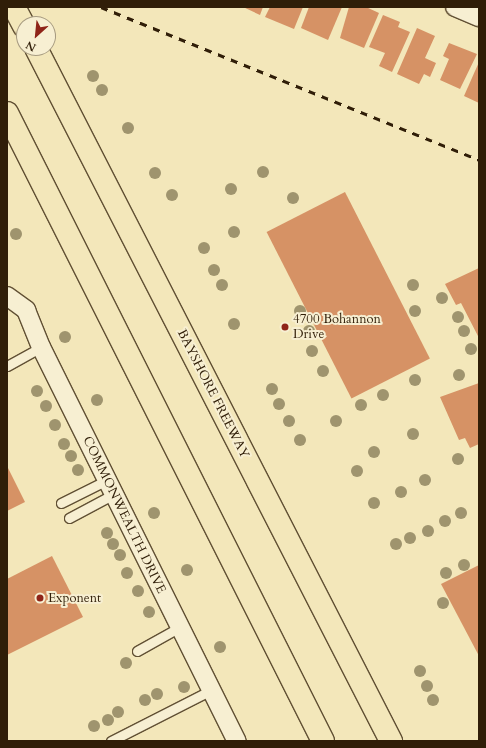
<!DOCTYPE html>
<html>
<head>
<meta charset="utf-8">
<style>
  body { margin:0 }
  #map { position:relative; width:486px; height:748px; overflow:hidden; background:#f3e7ba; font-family:Cardo,serif }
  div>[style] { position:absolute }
  .building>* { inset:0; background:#d69265; transform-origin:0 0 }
  .roads { filter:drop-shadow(1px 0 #615034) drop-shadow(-1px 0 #615034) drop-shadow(0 1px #615034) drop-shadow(0 -1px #615034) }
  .service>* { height:9px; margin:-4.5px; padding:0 4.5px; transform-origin:4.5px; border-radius:4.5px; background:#f7efd2 }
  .minor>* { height:18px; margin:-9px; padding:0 9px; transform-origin:9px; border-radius:9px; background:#f7efd2 }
  .motorway>* { height:22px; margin:-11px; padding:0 11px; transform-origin:11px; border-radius:11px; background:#f3e7ba }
  .rail>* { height:3px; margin-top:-1.5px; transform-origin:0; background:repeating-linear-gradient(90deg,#301e08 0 7px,transparent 0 14px) }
  .trees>* { width:12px; height:12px; margin:-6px; border-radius:50%; background:#9f946e }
  .dots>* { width:11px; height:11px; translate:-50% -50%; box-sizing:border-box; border:2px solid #f7efd2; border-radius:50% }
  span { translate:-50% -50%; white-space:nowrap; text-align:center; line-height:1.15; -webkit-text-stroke:4px #f7efd2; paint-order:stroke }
  .poi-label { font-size:13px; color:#301e08 }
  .left { translate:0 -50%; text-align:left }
  .street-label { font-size:13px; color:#301e08 }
  .frame { position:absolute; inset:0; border:8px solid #301e08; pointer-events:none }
  .north { position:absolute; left:16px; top:16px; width:40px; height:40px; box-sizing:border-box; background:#f7efd2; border:1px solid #a79b81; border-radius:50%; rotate:207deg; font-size:11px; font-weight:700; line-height:16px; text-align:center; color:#301e08 }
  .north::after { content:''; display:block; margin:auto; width:14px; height:18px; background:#8f2418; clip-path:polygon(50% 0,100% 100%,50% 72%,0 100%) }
</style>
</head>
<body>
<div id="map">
  <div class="building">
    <div style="clip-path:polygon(243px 7px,263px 7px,260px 15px)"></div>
    <div style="clip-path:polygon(270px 7px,303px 7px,294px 29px,265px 17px)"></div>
    <div style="clip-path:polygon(309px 7px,342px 7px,328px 40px,301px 28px)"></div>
    <div style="clip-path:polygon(349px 7px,366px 7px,379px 13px,364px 48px,340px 38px)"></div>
    <div style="clip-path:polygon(383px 15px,400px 22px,398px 27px,410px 32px,392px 72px,379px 66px,385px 53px,369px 47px)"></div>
    <div style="clip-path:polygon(417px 28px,435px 36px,425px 58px,436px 63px,430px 77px,424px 74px,419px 84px,397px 74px)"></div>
    <div style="clip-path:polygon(449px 43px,477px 54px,460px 89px,440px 80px,449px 59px,443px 56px)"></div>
    <div style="clip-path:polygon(479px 62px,479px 103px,464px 96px)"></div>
    <div style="left:345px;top:192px;width:187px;height:88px;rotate:63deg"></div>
    <div style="clip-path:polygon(479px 268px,479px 338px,461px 303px,456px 305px,445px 284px)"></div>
    <div style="clip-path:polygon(479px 383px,479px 444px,470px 448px,465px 438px,459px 440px,440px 397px)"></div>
    <div style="clip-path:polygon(7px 466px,25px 502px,7px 511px)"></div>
    <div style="clip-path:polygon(52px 556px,83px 617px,7px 655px,7px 579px)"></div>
    <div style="clip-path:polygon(479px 565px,479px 656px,441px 584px)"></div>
  </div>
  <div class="roads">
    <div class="service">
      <div style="left:7px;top:366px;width:39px;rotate:-29deg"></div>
      <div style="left:61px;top:503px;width:51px;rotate:-26.6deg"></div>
      <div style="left:69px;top:518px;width:51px;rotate:-28.1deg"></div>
      <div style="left:137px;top:651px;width:49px;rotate:-29.2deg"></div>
      <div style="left:111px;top:741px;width:112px;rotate:-27deg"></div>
    </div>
    <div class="minor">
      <div style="left:455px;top:7px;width:26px;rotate:23deg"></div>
      <div style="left:7px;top:296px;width:24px;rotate:36deg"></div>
      <div style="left:26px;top:310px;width:40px;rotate:68deg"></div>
      <div style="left:41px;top:347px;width:440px;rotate:63.6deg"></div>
    </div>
    <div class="motorway">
      <div style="left:14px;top:7px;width:21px;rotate:62deg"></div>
      <div style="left:36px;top:48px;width:779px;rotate:62.88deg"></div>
      <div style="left:7px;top:113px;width:703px;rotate:63.29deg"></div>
    </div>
  </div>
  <div class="rail">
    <div style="left:101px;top:7px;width:408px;rotate:22deg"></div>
  </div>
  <div class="trees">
    <div style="left:93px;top:76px"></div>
    <div style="left:102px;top:90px"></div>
    <div style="left:128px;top:128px"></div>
    <div style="left:263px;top:172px"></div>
    <div style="left:155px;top:173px"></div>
    <div style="left:231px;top:189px"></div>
    <div style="left:172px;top:195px"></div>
    <div style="left:293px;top:198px"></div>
    <div style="left:234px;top:232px"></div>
    <div style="left:16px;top:234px"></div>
    <div style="left:204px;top:248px"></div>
    <div style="left:214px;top:270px"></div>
    <div style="left:222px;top:285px"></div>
    <div style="left:413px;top:285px"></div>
    <div style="left:442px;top:298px"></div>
    <div style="left:300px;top:311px"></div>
    <div style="left:415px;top:311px"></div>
    <div style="left:458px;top:317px"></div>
    <div style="left:234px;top:324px"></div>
    <div style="left:309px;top:331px"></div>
    <div style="left:464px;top:331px"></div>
    <div style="left:65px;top:337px"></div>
    <div style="left:471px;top:349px"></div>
    <div style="left:312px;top:351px"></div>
    <div style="left:323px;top:371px"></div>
    <div style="left:459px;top:375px"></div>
    <div style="left:415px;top:380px"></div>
    <div style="left:272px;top:389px"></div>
    <div style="left:37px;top:391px"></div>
    <div style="left:383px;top:395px"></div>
    <div style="left:97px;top:400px"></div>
    <div style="left:279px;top:404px"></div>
    <div style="left:361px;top:405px"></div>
    <div style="left:46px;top:406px"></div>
    <div style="left:289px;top:421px"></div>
    <div style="left:336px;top:421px"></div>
    <div style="left:55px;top:425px"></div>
    <div style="left:413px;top:434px"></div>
    <div style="left:300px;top:440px"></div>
    <div style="left:64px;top:444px"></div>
    <div style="left:374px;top:452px"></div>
    <div style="left:71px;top:456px"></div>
    <div style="left:458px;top:459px"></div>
    <div style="left:78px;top:470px"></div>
    <div style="left:357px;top:471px"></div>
    <div style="left:425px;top:480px"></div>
    <div style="left:401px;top:492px"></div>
    <div style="left:374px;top:503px"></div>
    <div style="left:154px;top:513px"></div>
    <div style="left:461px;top:513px"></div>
    <div style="left:445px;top:521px"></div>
    <div style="left:428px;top:531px"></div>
    <div style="left:107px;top:533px"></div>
    <div style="left:410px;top:538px"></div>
    <div style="left:113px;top:544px"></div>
    <div style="left:396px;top:544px"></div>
    <div style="left:120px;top:555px"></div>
    <div style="left:464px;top:565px"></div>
    <div style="left:187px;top:570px"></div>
    <div style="left:127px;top:573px"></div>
    <div style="left:446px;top:573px"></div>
    <div style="left:138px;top:591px"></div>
    <div style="left:443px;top:603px"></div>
    <div style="left:149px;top:612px"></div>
    <div style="left:220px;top:647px"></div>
    <div style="left:126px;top:663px"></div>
    <div style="left:420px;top:671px"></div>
    <div style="left:427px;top:686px"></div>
    <div style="left:184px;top:687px"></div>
    <div style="left:157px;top:694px"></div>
    <div style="left:145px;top:700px"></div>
    <div style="left:433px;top:700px"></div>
    <div style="left:118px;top:712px"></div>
    <div style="left:108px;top:720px"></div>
    <div style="left:94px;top:726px"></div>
  </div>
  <div class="dots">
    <div style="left:285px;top:327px;background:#8f2418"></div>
    <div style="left:40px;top:598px;background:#8f2418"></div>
  </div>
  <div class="poi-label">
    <span class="left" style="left:293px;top:327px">4700 Bohannon<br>Drive</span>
    <span class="left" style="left:48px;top:598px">Exponent</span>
  </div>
  <div class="street-label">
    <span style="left:213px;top:394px;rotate:63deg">BAYSHORE FREEWAY</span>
    <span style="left:124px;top:515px;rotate:64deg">COMMONWEALTH DRIVE</span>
  </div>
  <div class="frame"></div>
  <div class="north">N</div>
</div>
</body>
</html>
